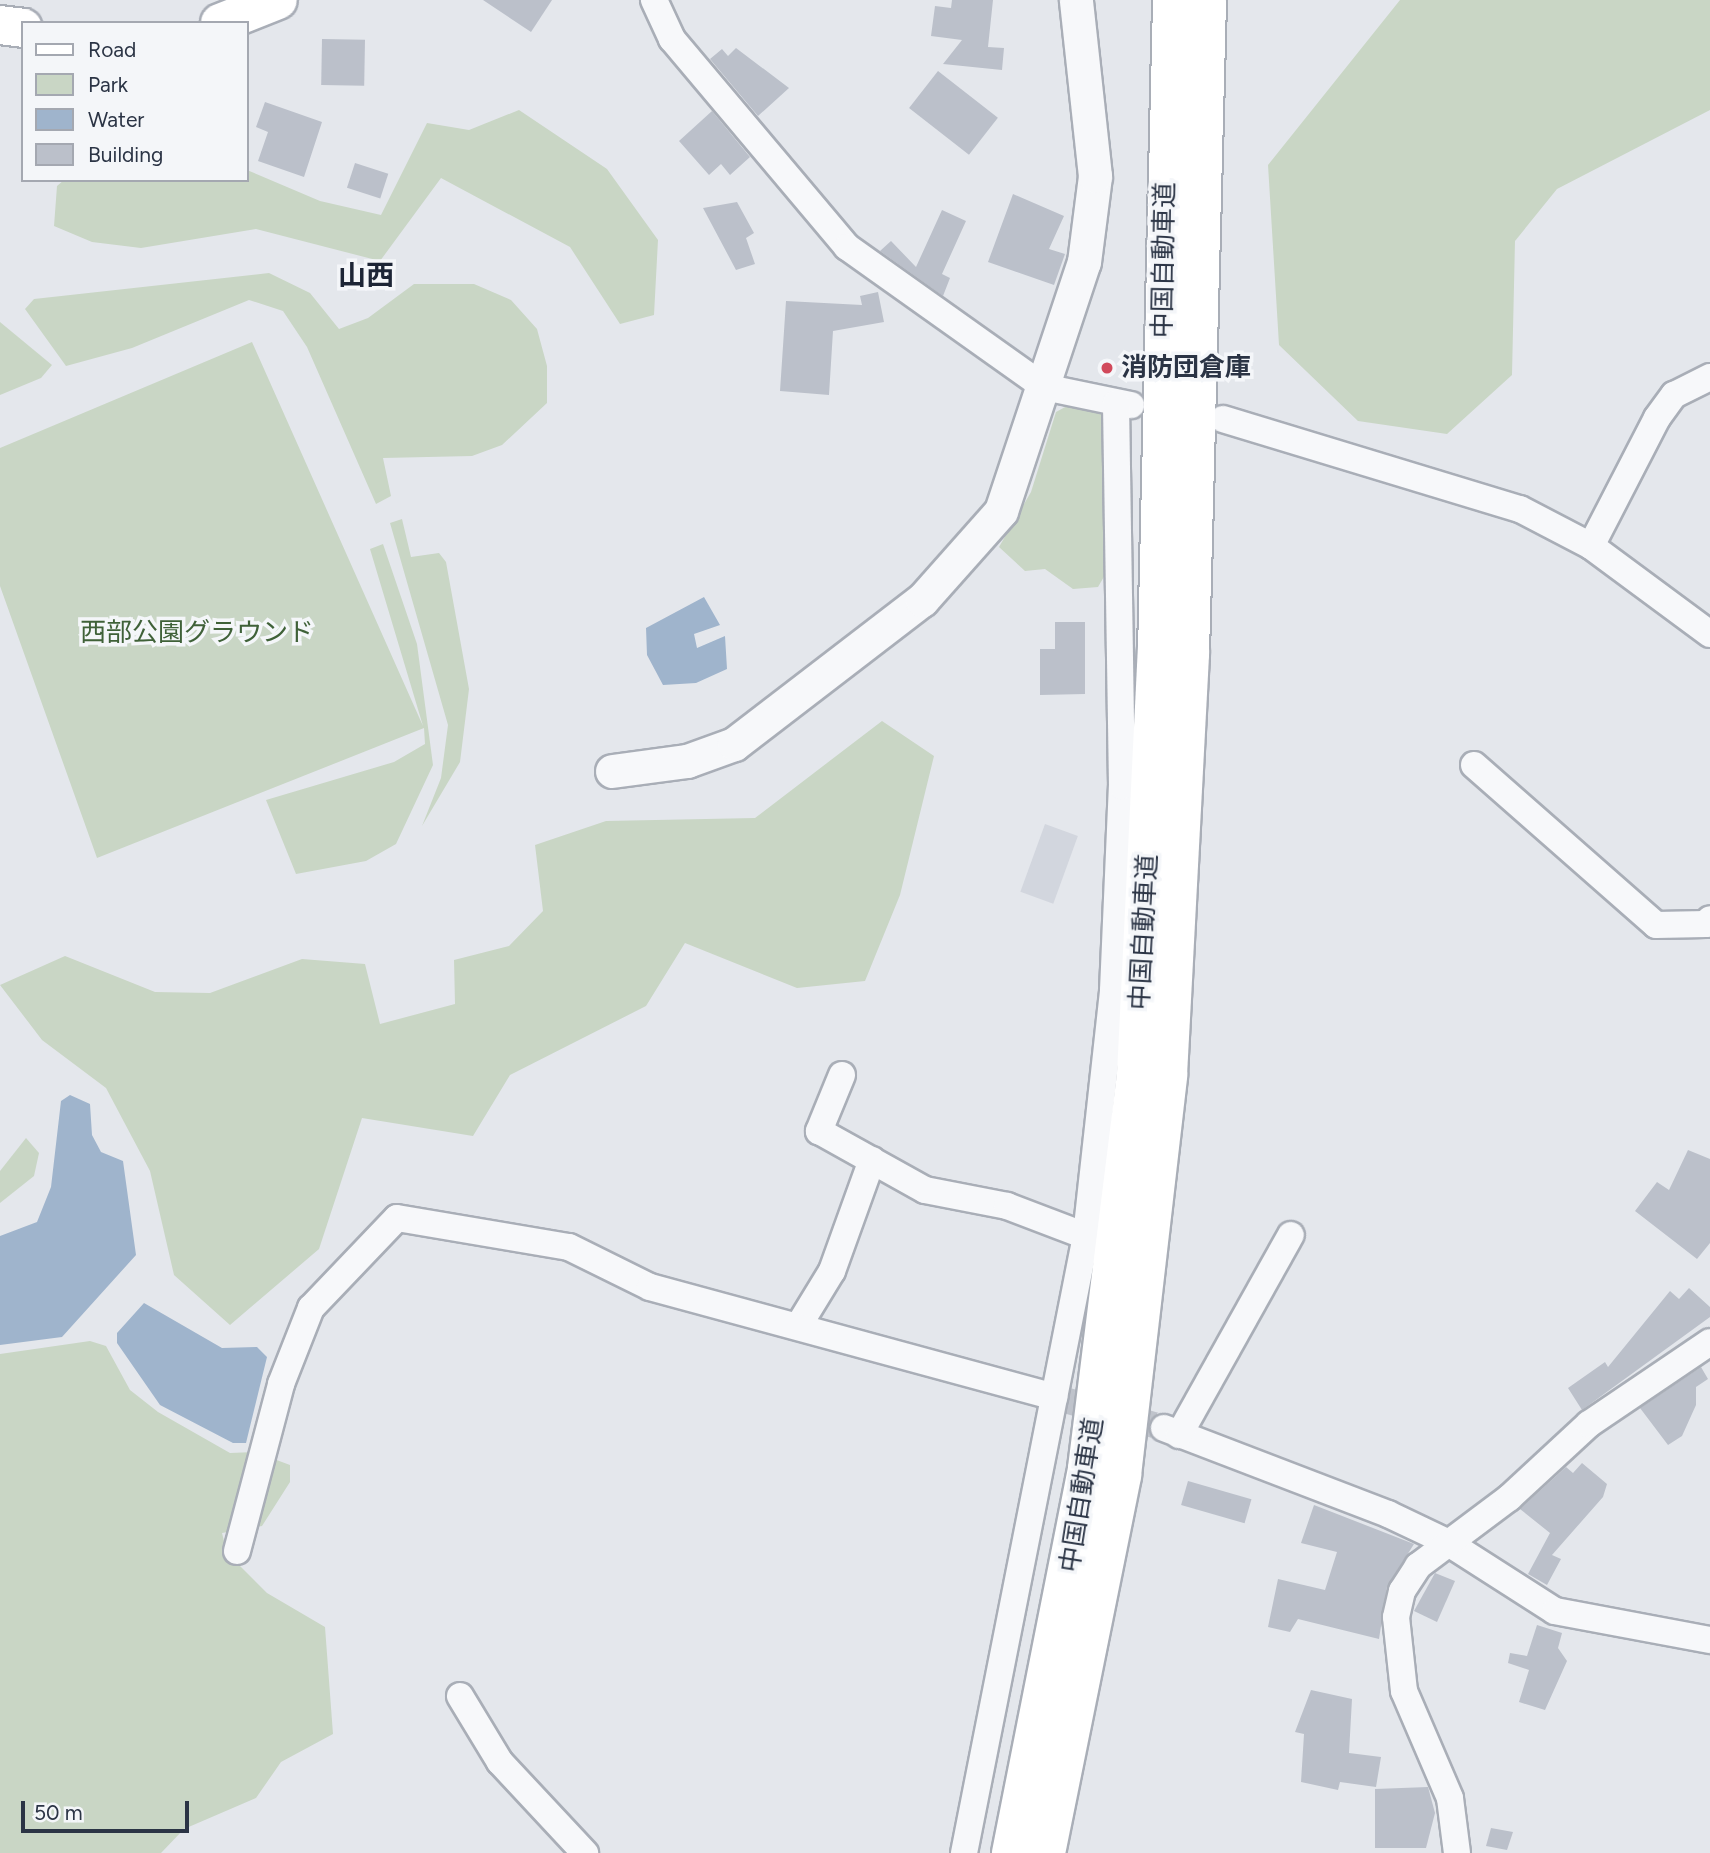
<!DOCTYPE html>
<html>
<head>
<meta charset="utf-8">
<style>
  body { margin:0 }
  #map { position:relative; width:1710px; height:1853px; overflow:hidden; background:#e4e7ec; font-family:Figtree,"Noto Sans JP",sans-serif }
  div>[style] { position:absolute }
  .built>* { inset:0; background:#d2d6de; transform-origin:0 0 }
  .green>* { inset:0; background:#c9d6c5 }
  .water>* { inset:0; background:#9fb4cc }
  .building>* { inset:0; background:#bbc0ca; transform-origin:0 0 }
  .minor-tunnel>* { height:26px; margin-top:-13px; transform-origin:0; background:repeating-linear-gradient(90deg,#bfc3cb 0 26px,transparent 0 39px) }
  .roads { filter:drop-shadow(2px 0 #a9aeb7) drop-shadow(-2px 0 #a9aeb7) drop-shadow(0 2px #a9aeb7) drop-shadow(0 -2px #a9aeb7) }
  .minor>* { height:26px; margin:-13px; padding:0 13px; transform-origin:13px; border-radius:13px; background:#f7f8fa }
  .tertiary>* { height:33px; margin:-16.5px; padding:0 16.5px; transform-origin:16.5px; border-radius:16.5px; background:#f7f8fa }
  .secondary>* { height:38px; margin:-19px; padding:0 19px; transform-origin:19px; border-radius:19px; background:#fff }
  .motorway>* { height:38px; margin:-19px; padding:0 19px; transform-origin:19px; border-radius:19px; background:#fff }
  .dots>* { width:19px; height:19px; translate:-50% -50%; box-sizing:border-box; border:4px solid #f4f6f9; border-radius:50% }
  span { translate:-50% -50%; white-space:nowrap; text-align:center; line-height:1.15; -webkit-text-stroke:7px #f4f6f9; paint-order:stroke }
  .street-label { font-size:26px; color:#2b3445 }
  .poi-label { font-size:26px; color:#2b3445; font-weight:700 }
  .left { translate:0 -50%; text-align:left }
  .park-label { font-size:26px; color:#3f6138 }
  .neighbourhood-label { font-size:28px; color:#1d2536; font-weight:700 }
  .legend { position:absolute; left:21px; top:21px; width:228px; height:161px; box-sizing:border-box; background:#f4f6f9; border:2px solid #a4a8b1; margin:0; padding:9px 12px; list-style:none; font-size:21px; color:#2b3445 }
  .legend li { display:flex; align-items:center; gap:14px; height:35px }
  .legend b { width:35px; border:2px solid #a4a8b1 }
  .scale { position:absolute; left:21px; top:1801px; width:168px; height:32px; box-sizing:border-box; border:4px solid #2b3445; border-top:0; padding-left:9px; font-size:21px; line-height:24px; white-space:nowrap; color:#2b3445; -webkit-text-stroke:5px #f4f6f9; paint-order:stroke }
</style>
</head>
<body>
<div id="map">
  <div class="built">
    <div style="left:1045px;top:824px;width:35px;height:72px;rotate:20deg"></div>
  </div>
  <div class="green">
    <div style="clip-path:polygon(1400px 0,1710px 0,1710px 110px,1557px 189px,1515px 241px,1512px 375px,1447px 434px,1358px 421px,1279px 345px,1268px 165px)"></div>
    <div style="clip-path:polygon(519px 110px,607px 169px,658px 240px,654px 315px,620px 324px,570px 247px,441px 178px,380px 261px,256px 229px,141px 248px,92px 242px,54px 226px,57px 186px,64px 180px,247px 180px,247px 170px,320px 201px,381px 215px,427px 123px,469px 130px)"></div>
    <div style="clip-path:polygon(269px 273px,310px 293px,339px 329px,368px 318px,414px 284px,474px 284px,511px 300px,537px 329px,547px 366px,547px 403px,502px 445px,472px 456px,383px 458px,391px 496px,376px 504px,307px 347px,283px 311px,249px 300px,132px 348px,66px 366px,25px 309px,34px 299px)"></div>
    <div style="clip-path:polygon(0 322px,52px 365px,41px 378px,0 395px)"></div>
    <div style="clip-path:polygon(252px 342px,423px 726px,370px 549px,383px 544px,417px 644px,433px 765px,396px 844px,366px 861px,296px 874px,266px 800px,394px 762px,425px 744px,424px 728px,97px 858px,0 586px,0 448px)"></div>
    <div style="clip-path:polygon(1067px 406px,1099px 409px,1106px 417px,1105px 575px,1098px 587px,1073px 589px,1045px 569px,1025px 571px,999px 547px,1031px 492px,1056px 412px)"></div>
    <div style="clip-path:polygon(402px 519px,411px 557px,439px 553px,446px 562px,469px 689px,460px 762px,422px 826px,441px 778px,448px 725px,390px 523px)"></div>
    <div style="clip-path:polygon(882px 721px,934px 756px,900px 895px,865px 981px,797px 988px,685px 943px,646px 1006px,510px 1075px,473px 1136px,362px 1118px,319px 1249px,230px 1325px,174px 1275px,150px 1171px,106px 1088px,42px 1040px,0 985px,65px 956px,155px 992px,210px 993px,302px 959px,365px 964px,380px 1024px,455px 1004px,454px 960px,509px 946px,543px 911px,535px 845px,606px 821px,755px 818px)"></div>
    <div style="clip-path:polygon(26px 1138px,39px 1153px,34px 1176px,0 1203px,0 1171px)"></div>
    <div style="clip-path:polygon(90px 1341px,106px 1346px,130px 1390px,158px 1412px,230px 1453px,255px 1452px,290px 1465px,290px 1482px,262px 1526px,222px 1533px,227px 1553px,267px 1593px,325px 1627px,333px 1734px,281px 1762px,256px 1798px,184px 1829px,161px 1853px,0 1853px,0 1354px)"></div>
  </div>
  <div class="water">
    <div style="clip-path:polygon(704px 597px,720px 625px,694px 634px,697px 648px,725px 636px,727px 669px,696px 683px,663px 685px,647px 655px,646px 628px)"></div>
    <div style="clip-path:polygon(70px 1095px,90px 1104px,92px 1135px,101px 1152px,123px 1161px,136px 1255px,62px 1337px,0 1345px,0 1236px,37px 1222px,51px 1187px,61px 1101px)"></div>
    <div style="clip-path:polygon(144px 1303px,222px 1348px,257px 1347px,267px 1357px,246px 1443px,233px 1443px,160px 1405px,117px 1343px,117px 1333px)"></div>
  </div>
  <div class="building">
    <div style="clip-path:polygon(483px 0,552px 0,531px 32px)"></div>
    <div style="clip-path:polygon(952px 0,993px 0,988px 47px,1004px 48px,1002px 70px,943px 64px,962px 40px,931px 36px,935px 6px,951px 8px)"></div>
    <div style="left:322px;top:39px;width:43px;height:46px;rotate:1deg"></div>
    <div style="clip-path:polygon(736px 48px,789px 88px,758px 116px,710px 59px,722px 49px,728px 56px)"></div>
    <div style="left:938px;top:71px;width:76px;height:47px;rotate:38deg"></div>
    <div style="clip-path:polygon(265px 102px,322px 122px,304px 177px,258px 161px,268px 132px,256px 127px)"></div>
    <div style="clip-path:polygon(712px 111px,750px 157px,730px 175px,721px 164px,709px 175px,679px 141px)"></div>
    <div style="left:355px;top:163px;width:35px;height:26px;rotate:18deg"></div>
    <div style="clip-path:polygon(1013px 194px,1064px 216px,1049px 249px,1065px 254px,1054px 285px,988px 262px)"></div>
    <div style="clip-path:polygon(737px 202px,754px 233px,746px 238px,755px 264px,736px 270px,703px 208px)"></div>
    <div style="clip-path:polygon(942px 210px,966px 221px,942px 274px,950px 278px,943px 296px,880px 251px,891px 241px,916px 267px)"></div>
    <div style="clip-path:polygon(878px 292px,884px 322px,833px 331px,829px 395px,780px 391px,786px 301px,862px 305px,860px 296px)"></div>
    <div style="clip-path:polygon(1055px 622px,1085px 622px,1085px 694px,1040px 695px,1040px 649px,1055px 649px)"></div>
    <div style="clip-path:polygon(1688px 1150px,1710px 1159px,1710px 1243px,1697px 1259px,1635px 1211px,1657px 1182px,1669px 1190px)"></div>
    <div style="clip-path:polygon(1689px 1288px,1710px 1307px,1710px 1317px,1582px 1410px,1568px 1388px,1605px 1362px,1608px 1367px,1670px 1291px,1679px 1299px)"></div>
    <div style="clip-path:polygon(1701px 1367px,1708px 1379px,1696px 1387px,1696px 1405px,1682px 1436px,1668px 1445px,1640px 1408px)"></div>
    <div style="clip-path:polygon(1582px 1463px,1607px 1484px,1603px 1497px,1552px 1555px,1561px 1559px,1547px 1585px,1528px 1574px,1550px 1533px,1520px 1509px,1566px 1467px,1573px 1473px)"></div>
    <div style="left:1188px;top:1481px;width:66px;height:25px;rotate:16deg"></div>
    <div style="clip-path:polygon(1314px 1505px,1414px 1544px,1387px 1587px,1379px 1639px,1298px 1619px,1290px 1632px,1268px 1627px,1278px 1579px,1325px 1590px,1337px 1552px,1301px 1543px)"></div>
    <div style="clip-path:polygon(1435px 1573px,1455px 1581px,1437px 1622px,1414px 1611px)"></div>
    <div style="clip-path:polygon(1537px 1625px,1562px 1633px,1558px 1648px,1567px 1661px,1545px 1710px,1519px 1702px,1529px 1670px,1508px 1663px,1510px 1653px,1527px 1656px)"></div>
    <div style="clip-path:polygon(1311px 1690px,1352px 1699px,1349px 1753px,1381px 1757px,1376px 1787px,1340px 1782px,1338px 1790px,1301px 1782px,1304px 1734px,1295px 1732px)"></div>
    <div style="clip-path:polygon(1428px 1787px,1435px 1813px,1426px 1848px,1375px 1848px,1375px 1789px)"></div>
    <div style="clip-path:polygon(1491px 1828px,1513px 1832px,1507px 1850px,1486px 1846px)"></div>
  </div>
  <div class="minor-tunnel">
    <div style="left:1054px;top:1397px;width:114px;rotate:15.7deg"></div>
  </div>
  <div class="roads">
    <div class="minor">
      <div style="left:654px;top:0;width:43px;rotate:65.2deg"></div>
      <div style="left:672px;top:39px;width:272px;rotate:49.9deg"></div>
      <div style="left:847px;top:247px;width:242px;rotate:35.4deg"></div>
      <div style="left:1044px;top:387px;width:89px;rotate:11.7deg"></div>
      <div style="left:1223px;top:419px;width:310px;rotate:16.9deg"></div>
      <div style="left:1520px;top:509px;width:80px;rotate:27.5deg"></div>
      <div style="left:1591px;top:546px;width:148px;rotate:36.5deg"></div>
      <div style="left:1591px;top:546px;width:144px;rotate:-62.7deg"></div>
      <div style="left:1657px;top:418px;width:29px;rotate:-54deg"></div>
      <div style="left:1674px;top:395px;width:40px;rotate:-26.6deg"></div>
      <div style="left:1474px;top:765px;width:242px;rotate:41.3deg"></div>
      <div style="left:1656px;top:925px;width:50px;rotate:-1.1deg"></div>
      <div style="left:1706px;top:924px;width:6px;rotate:-51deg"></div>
      <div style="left:842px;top:1075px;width:61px;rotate:112.3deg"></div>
      <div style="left:819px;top:1131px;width:121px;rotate:29.1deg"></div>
      <div style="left:925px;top:1190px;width:84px;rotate:11deg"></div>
      <div style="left:1007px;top:1206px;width:85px;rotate:20.8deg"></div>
      <div style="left:799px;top:1325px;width:63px;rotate:-58.6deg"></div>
      <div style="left:832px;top:1271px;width:118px;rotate:-70.2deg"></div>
      <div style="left:1164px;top:1428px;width:240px;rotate:21deg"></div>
      <div style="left:1388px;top:1514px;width:65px;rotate:25.4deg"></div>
      <div style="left:1447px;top:1542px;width:128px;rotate:32.6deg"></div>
      <div style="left:1555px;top:1611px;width:158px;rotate:10.6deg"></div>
      <div style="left:1179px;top:1435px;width:229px;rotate:-60.8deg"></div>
      <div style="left:237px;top:1551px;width:173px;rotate:-75.2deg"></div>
      <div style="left:281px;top:1384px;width:82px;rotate:-68.5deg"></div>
      <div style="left:311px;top:1308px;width:124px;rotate:-46.3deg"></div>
      <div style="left:397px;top:1218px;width:174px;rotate:9.6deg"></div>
      <div style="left:569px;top:1247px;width:90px;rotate:26.3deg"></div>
      <div style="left:650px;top:1287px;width:419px;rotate:15.2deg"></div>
      <div style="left:460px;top:1696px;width:77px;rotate:58.8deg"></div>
      <div style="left:500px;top:1762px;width:125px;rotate:47deg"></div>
      <div style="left:964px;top:1853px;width:629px;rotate:-78.82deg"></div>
      <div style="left:1086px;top:1236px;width:247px;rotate:-83.7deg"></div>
      <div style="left:1113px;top:990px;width:204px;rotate:-87.5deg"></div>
      <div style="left:1122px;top:786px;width:383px;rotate:-90.9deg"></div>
      <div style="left:1457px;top:1853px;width:55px;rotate:-97.3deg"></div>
      <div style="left:1450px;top:1798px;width:116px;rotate:-113.3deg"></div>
      <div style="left:1404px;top:1691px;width:74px;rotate:-96.2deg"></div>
      <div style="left:1396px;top:1617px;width:27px;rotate:-77deg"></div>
      <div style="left:1402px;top:1591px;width:30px;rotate:-57deg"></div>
      <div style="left:1418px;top:1566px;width:114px;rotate:-36.8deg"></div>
      <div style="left:1509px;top:1498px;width:109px;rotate:-42.8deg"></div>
      <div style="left:1589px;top:1424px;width:146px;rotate:-34.1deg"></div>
    </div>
    <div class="tertiary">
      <div style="left:612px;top:771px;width:76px;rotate:-7.6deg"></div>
      <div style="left:687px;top:761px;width:50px;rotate:-19.9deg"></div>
      <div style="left:734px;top:744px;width:237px;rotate:-37.5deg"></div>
      <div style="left:922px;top:600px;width:119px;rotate:-48.4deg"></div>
      <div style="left:1001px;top:511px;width:262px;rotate:-71.6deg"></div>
      <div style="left:1084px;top:262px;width:87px;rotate:-82.7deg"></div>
      <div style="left:1095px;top:176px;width:177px;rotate:-96.2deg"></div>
    </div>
    <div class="secondary">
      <div style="left:220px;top:23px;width:62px;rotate:-21.6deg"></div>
      <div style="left:0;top:25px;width:23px;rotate:7deg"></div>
    </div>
    <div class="motorway">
      <div style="left:1011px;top:1853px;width:392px;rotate:-78.8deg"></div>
      <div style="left:1087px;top:1468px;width:396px;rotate:-82.9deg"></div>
      <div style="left:1136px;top:1075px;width:423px;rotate:-87.2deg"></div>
      <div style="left:1157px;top:653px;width:653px;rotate:-88.68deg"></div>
      <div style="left:1046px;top:1853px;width:386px;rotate:-78.6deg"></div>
      <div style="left:1122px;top:1475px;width:403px;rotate:-83.4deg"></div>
      <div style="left:1168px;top:1075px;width:422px;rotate:-87deg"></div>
      <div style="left:1190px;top:654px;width:654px;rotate:-88.51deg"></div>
    </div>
  </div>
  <div class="dots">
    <div style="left:1107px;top:368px;background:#d1495b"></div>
  </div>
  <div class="street-label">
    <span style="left:1164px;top:260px;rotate:-89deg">中国自動車道</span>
    <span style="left:1144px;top:932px;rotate:-87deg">中国自動車道</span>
    <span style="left:1082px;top:1495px;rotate:-81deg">中国自動車道</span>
  </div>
  <div class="poi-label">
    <span class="left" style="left:1121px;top:368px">消防団倉庫</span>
  </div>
  <div class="park-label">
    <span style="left:197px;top:633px">西部公園グラウンド</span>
  </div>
  <div class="neighbourhood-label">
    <span style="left:366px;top:275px">山西</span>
  </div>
  <ul class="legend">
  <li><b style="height:9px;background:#fff"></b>Road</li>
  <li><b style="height:19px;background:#c9d6c5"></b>Park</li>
  <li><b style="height:19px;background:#9fb4cc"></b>Water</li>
  <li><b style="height:19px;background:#bbc0ca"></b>Building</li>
  </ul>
  <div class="scale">50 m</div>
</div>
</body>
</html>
